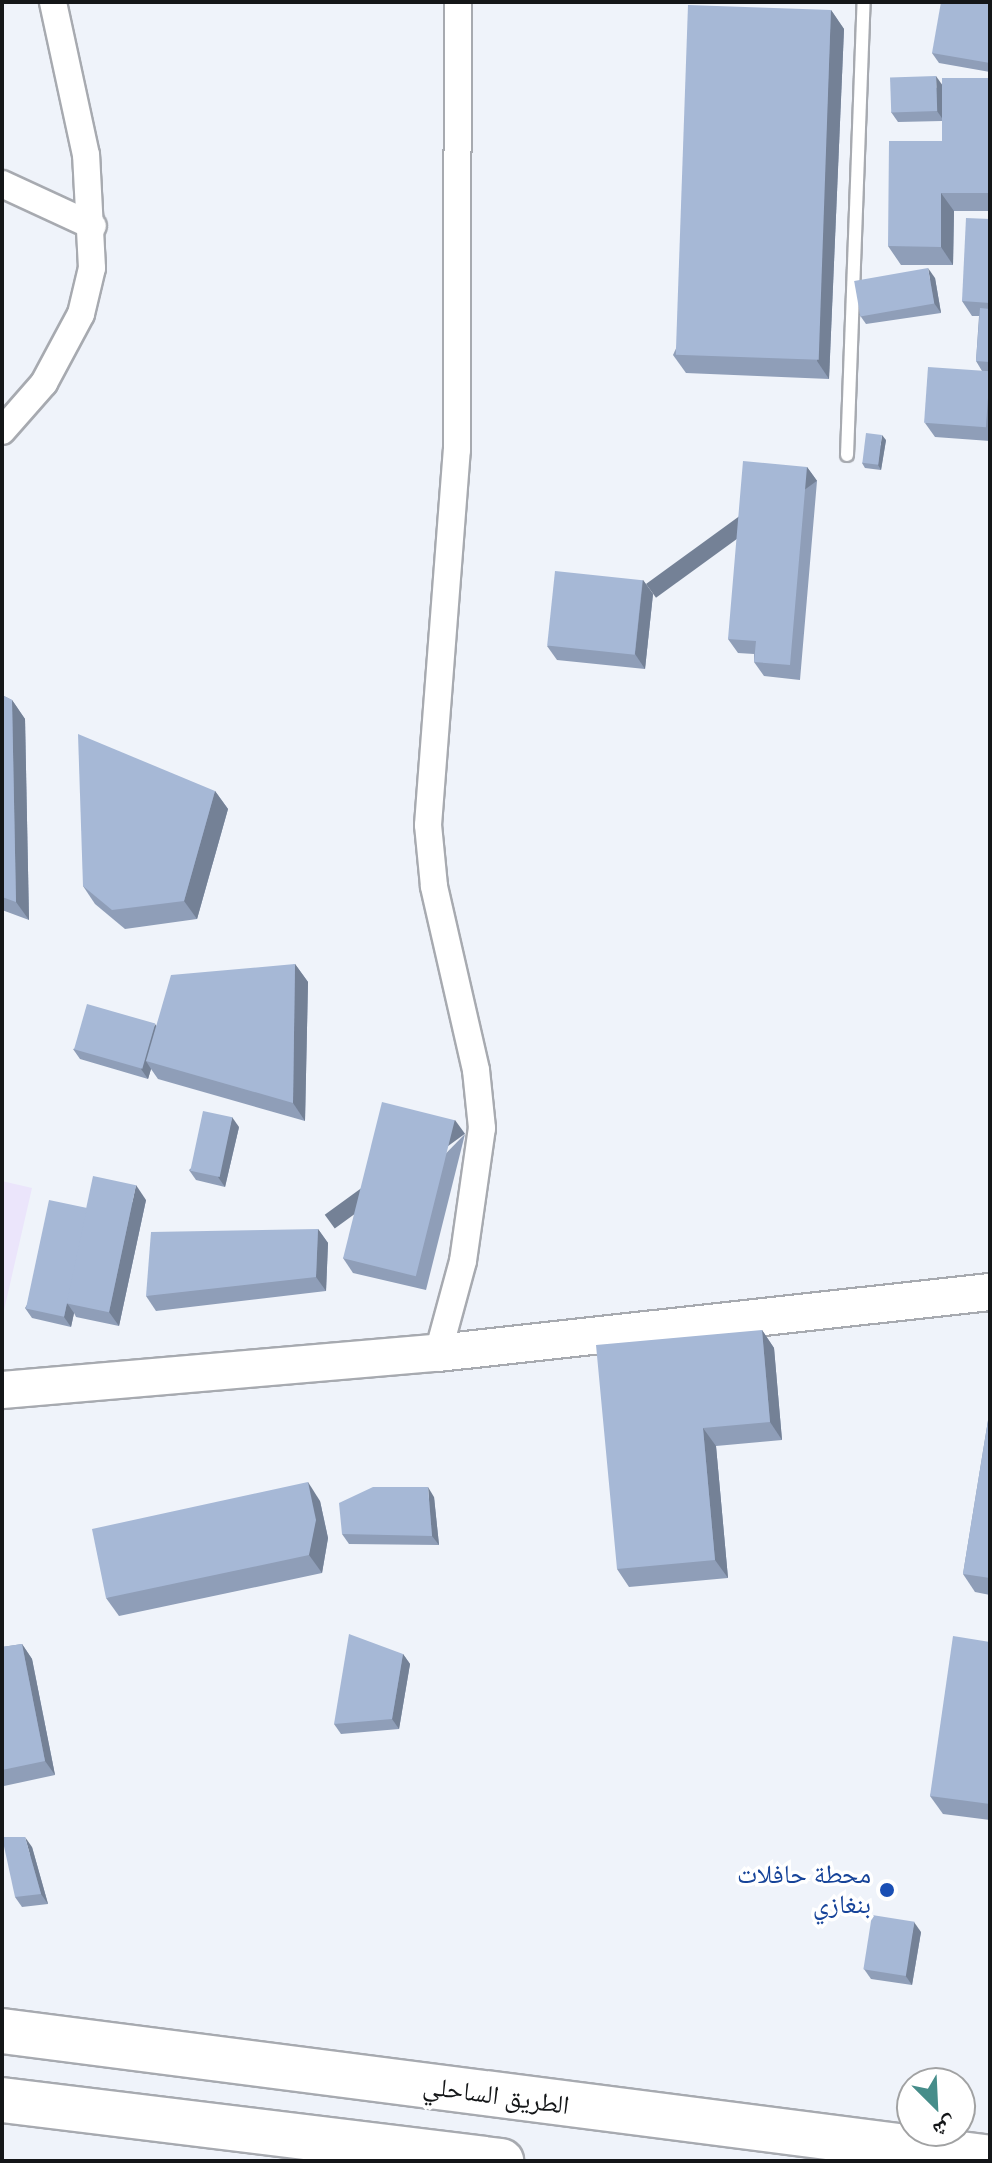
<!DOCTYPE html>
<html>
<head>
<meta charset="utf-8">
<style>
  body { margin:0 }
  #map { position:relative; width:992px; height:2163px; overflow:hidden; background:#eff3fa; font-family:Montserrat,"Noto Naskh Arabic",sans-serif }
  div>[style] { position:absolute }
  .medical>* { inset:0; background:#ebe5fb }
  .roads { filter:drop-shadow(2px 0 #a7aab0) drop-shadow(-2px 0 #a7aab0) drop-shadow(0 2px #a7aab0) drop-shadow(0 -2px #a7aab0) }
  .lane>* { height:12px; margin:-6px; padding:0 6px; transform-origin:6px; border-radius:6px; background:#fff }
  .street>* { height:26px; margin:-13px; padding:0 13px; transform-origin:13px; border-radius:13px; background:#fff }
  .secondary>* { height:36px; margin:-18px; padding:0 18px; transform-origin:18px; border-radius:18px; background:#fff }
  .highway>* { height:44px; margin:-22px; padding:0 22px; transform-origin:22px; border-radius:22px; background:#fff }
  .wall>* { inset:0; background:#8f9eb8 }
  .shaded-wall>* { inset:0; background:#748196; transform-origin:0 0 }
  .building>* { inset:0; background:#a6b8d6; transform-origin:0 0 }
  .dots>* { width:22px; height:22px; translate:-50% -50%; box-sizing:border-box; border:4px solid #fff; border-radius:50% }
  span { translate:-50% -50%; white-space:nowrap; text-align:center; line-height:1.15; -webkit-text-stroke:7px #fff; paint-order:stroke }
  .transit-label { font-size:26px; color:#164399 }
  .right { translate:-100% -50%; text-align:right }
  .street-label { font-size:26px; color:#141618 }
  .frame { position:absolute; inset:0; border:4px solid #141618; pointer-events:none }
  .north { position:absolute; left:896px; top:2067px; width:80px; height:80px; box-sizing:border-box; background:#fff; border:2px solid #a1a2a3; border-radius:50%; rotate:156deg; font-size:22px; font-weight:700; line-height:32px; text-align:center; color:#141618 }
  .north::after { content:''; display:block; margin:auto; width:28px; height:36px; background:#468d8a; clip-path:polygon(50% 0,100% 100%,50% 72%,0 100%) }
</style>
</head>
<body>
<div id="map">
  <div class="medical">
    <div style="clip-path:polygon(2px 1181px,32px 1188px,2px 1319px)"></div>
  </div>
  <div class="roads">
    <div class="lane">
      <div style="left:847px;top:455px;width:453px;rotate:-87.9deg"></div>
    </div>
    <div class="street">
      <div style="left:2px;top:184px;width:100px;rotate:24.8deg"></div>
      <div style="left:2px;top:431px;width:64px;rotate:-48.8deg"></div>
      <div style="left:44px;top:383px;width:78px;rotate:-61.8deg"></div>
      <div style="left:81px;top:314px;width:47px;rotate:-76.6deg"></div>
      <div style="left:92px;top:268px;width:113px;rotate:-93deg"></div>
      <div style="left:86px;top:155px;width:157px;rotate:-102.2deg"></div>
      <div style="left:438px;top:1353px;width:95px;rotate:-74.8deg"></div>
      <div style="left:463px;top:1261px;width:134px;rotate:-81.9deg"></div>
      <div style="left:482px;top:1128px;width:58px;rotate:-95.9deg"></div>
      <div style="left:476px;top:1070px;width:189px;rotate:-102.9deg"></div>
      <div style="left:434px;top:886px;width:61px;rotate:-95.6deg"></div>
      <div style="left:428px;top:825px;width:376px;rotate:-85.6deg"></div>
      <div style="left:457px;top:450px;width:448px;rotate:-89.9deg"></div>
    </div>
    <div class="secondary">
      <div style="left:2px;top:1390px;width:438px;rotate:-4.9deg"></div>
      <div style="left:438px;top:1353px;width:555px;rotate:-6.31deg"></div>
    </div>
    <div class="highway">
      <div style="left:2px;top:2031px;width:996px;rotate:7.32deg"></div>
      <div style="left:2px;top:2100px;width:503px;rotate:6.97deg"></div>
    </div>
  </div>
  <div class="wall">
    <div style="clip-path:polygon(990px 2px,990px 72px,939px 63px,932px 53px)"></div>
    <div style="clip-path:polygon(831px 10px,844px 29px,829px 379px,686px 373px,673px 355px)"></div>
    <div style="clip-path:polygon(990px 78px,990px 211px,954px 211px,953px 265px,901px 265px,888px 246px,942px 141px,942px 121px,898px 122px,891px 112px,942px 85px)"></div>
    <div style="clip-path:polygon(990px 219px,990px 441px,935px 437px,925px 423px,982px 371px,976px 361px,979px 316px,972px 316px,962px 301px)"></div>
    <div style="clip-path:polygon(935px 278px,941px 313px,866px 324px,859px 314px)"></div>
    <div style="clip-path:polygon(886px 440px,881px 470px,865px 468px,862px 463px)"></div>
    <div style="clip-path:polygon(807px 467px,817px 481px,800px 680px,764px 676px,754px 662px,754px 654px,738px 653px,728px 639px)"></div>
    <div style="clip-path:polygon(643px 580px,653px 594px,645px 669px,557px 660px,547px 646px)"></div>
    <div style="clip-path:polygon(2px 695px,12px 700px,25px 719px,29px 920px,2px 910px)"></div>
    <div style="clip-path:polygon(215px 791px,228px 809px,197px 919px,125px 929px,95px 904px,83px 886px)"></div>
    <div style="clip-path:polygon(295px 964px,308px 982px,305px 1121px,158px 1079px,151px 1069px,148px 1079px,80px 1059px,73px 1049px,156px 1026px)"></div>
    <div style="clip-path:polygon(239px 1127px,225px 1187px,196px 1180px,189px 1170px)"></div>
    <div style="clip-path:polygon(465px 1134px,426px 1290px,353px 1273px,343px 1258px)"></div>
    <div style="clip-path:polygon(146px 1200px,119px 1326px,76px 1317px,74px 1313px,71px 1327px,32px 1318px,25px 1308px,87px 1208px)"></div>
    <div style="clip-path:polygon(318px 1229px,328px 1243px,326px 1291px,156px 1311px,146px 1296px)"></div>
    <div style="clip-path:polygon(762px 1330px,774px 1348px,782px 1440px,716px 1446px,728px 1578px,629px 1587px,617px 1569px)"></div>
    <div style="clip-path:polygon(990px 1408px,990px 1595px,975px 1592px,963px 1574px)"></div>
    <div style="clip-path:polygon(434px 1497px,439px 1545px,349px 1544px,342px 1534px)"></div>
    <div style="clip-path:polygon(320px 1501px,328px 1538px,322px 1573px,119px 1616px,106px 1598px)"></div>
    <div style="clip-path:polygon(990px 1642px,990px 1820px,943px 1814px,930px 1796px)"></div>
    <div style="clip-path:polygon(22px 1644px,32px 1659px,55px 1775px,4px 1786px,2px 1782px,2px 1647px)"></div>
    <div style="clip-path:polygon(403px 1654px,410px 1664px,399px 1729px,341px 1734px,334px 1724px)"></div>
    <div style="clip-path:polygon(32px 1847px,48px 1904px,22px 1907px,15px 1897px)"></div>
    <div style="clip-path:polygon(921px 1932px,912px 1985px,871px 1979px,864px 1969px)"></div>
  </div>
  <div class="shaded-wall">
    <div style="clip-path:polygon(831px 10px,844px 29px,829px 379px,817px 361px)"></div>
    <div style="clip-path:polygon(936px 76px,943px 86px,944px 121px,937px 111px)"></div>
    <div style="clip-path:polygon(941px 193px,954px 211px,953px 265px,941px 247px)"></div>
    <div style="clip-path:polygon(928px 268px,935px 278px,941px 313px,934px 303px)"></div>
    <div style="clip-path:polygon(882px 435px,886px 440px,881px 470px,878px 465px)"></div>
    <div style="left:807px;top:467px;width:17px;height:199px;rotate:54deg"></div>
    <div style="clip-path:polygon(643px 580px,653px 594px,645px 669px,635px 654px)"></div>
    <div style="clip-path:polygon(12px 700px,25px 719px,29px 920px,16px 902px)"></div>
    <div style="clip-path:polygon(215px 791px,228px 809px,197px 919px,184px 901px)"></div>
    <div style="clip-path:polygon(295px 964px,308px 982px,305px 1121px,293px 1103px)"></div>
    <div style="clip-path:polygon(155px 1024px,162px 1034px,146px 1061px,151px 1069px,148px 1079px,141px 1069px)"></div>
    <div style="clip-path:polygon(232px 1117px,239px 1127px,225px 1187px,218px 1177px)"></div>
    <div style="left:455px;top:1120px;width:17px;height:161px;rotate:54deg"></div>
    <div style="clip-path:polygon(136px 1185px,146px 1200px,119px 1326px,109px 1312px)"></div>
    <div style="clip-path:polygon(318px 1229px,328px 1243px,326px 1291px,316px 1277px)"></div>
    <div style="clip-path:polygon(67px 1303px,74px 1313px,71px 1327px,64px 1317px)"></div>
    <div style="clip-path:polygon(762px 1330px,774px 1348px,782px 1440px,770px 1422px)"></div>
    <div style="clip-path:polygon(703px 1428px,716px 1446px,728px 1578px,715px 1560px)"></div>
    <div style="clip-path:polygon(308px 1482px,320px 1501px,328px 1538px,322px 1573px,309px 1555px)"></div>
    <div style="clip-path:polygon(428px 1487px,434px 1497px,439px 1545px,432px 1536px)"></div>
    <div style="clip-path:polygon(22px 1644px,32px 1659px,55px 1775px,45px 1761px)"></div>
    <div style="clip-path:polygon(403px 1654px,410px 1664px,399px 1729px,392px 1719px)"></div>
    <div style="clip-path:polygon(25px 1837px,32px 1847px,48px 1904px,41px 1894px)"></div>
    <div style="clip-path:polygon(914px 1922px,921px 1932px,912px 1985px,905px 1975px)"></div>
  </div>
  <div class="building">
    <div style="clip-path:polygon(941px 2px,990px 2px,990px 63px,932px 53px)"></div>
    <div style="left:688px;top:5px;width:143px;height:350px;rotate:2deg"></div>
    <div style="left:936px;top:76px;width:35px;height:46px;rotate:88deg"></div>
    <div style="clip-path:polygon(942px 78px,990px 78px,990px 193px,941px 193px,941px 247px,888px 246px,889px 141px,942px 141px)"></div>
    <div style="clip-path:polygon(966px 218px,990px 219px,990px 303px,962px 301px)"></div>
    <div style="left:928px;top:268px;width:36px;height:75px;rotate:80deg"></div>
    <div style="clip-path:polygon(980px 308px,990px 309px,990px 362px,976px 361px)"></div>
    <div style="left:928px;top:367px;width:62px;height:56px;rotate:4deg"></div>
    <div style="left:866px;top:433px;width:16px;height:30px;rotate:7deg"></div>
    <div style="clip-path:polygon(743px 461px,807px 467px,790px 665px,754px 662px,756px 641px,728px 639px)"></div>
    <div style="left:555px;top:571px;width:88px;height:75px;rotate:6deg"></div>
    <div style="clip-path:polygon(2px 695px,12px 700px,16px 902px,2px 897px)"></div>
    <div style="clip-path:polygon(78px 734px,215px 791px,184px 901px,112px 910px,83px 886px)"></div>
    <div style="clip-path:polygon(295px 964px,293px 1103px,146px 1061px,171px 975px)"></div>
    <div style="left:87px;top:1004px;width:71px;height:47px;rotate:16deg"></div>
    <div style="left:382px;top:1102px;width:75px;height:161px;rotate:14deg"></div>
    <div style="left:203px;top:1111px;width:30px;height:61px;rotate:12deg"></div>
    <div style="left:93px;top:1176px;width:44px;height:130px;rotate:12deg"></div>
    <div style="left:49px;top:1200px;width:39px;height:111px;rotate:12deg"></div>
    <div style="clip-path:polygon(318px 1229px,316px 1277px,146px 1296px,151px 1232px)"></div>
    <div style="clip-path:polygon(762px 1330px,770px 1422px,703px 1428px,715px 1560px,617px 1569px,596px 1345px)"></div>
    <div style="clip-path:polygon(990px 1408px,990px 1578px,963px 1574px)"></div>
    <div style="clip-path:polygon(308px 1482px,316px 1520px,309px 1555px,106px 1598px,92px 1529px)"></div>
    <div style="clip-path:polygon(373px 1487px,428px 1487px,432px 1536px,342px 1534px,339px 1503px)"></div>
    <div style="clip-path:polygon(349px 1634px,403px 1654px,392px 1719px,334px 1724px)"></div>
    <div style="clip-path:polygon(953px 1636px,990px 1642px,990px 1804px,930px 1796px)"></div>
    <div style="clip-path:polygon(22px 1644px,45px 1761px,2px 1770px,2px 1647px)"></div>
    <div style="clip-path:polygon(2px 1837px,25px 1837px,41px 1894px,15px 1897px)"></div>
    <div style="left:872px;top:1915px;width:43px;height:55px;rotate:9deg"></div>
  </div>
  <div class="dots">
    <div style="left:887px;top:1890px;background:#1a4fb4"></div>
  </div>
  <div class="transit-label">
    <span class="right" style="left:871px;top:1890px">محطة حافلات<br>بنغازي</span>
  </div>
  <div class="street-label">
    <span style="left:496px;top:2096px;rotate:8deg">الطريق الساحلي</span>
  </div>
  <div class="frame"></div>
  <div class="north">ش</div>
</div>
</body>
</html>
